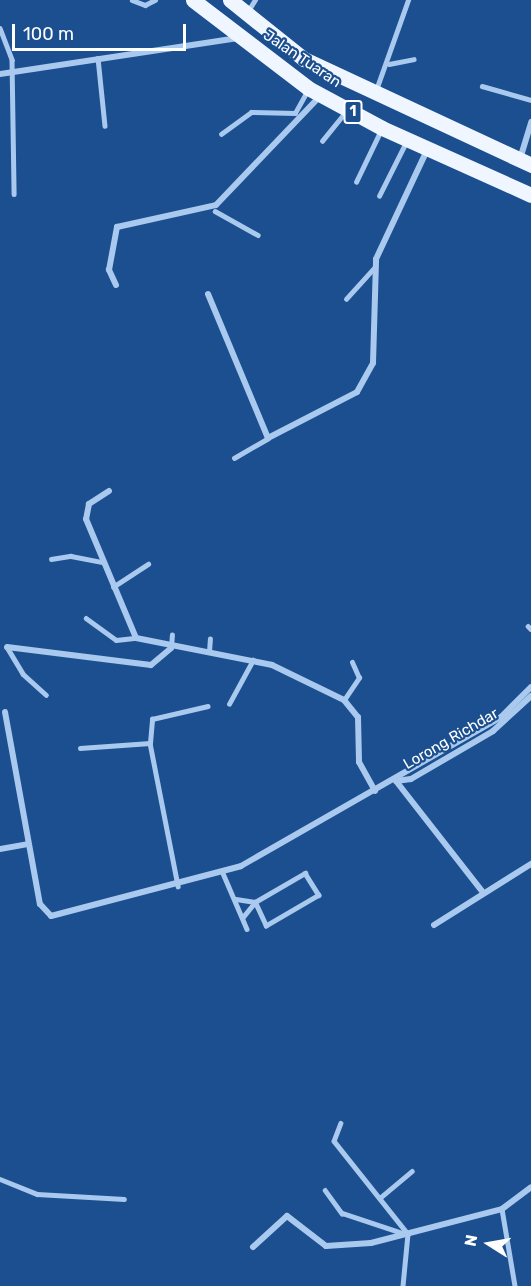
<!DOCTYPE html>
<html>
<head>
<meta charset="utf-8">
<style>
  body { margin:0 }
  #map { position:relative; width:531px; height:1286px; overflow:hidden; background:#1b4f8f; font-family:Rubik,sans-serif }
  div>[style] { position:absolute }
  .lane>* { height:4.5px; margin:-2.25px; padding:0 2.25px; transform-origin:2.25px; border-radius:2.25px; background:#a9c9ee }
  .street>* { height:6px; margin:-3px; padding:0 3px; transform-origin:3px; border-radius:3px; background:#a9c9ee }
  .primary>* { height:15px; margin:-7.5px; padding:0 7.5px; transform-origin:7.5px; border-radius:7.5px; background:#f0f6ff }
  span { translate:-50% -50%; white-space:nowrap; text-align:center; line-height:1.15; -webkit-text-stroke:4.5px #1b4f8f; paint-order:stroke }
  .shield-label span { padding:2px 4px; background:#1b4f8f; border:2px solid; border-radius:4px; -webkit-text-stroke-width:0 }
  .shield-label { font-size:14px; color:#fff; font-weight:700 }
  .street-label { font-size:15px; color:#fff }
  .north { position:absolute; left:459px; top:1214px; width:60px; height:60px; -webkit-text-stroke:4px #1b4f8f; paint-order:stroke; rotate:281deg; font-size:16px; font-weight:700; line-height:24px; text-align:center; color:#fff }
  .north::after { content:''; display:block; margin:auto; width:21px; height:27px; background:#fff; clip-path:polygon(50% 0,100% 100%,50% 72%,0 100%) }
  .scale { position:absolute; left:12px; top:24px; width:174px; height:27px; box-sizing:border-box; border:3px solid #fff; border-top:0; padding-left:8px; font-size:18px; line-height:21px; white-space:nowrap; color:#fff; -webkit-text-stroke:4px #1b4f8f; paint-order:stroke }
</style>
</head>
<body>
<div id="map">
  <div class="lane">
    <div style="left:132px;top:0;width:14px;rotate:21deg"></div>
    <div style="left:145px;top:5px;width:11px;rotate:-27deg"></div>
    <div style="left:248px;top:11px;width:13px;rotate:-58deg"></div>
    <div style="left:0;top:28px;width:34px;rotate:69deg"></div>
    <div style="left:12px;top:60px;width:134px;rotate:89.1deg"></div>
    <div style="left:98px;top:58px;width:68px;rotate:84.1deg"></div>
    <div style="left:389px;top:64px;width:25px;rotate:-11deg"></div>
    <div style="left:482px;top:86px;width:51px;rotate:15.9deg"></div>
    <div style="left:376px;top:90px;width:96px;rotate:-70.4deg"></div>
    <div style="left:221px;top:134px;width:37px;rotate:-36deg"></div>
    <div style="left:251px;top:112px;width:44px;rotate:1.3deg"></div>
    <div style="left:295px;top:113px;width:26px;rotate:-61deg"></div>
    <div style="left:322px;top:141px;width:38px;rotate:-51deg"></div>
    <div style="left:356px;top:182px;width:58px;rotate:-64.3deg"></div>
    <div style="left:379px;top:196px;width:60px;rotate:-63.4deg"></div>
    <div style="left:215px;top:211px;width:49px;rotate:29.2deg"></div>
    <div style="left:346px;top:299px;width:42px;rotate:-47.9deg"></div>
    <div style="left:234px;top:458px;width:39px;rotate:-30deg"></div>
    <div style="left:51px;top:559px;width:20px;rotate:-9deg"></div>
    <div style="left:71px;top:556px;width:33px;rotate:11deg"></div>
    <div style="left:113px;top:587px;width:42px;rotate:-33.3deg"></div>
    <div style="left:86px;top:618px;width:37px;rotate:36deg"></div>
    <div style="left:116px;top:640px;width:20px;rotate:-6deg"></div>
    <div style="left:528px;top:626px;width:4px;rotate:45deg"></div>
    <div style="left:7px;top:647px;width:31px;rotate:59deg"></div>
    <div style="left:23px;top:674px;width:31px;rotate:42deg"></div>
    <div style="left:171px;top:648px;width:13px;rotate:-86deg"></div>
    <div style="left:209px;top:652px;width:13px;rotate:-86deg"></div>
    <div style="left:344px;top:700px;width:27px;rotate:-56deg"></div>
    <div style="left:359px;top:678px;width:17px;rotate:-114deg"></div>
    <div style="left:229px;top:704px;width:50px;rotate:-61.4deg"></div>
    <div style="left:150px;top:743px;width:24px;rotate:-85deg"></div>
    <div style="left:152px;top:719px;width:57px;rotate:-13.1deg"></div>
    <div style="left:80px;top:748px;width:70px;rotate:-4.1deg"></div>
    <div style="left:150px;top:743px;width:146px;rotate:78.9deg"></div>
    <div style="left:222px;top:871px;width:63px;rotate:66.7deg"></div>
    <div style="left:236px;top:899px;width:19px;rotate:9deg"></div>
    <div style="left:255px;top:902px;width:58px;rotate:-30.1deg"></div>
    <div style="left:305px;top:873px;width:26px;rotate:58deg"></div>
    <div style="left:319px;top:895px;width:61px;rotate:149.7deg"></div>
    <div style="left:266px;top:926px;width:26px;rotate:-115deg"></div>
    <div style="left:243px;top:917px;width:19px;rotate:-51deg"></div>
    <div style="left:341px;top:1123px;width:19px;rotate:111deg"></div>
    <div style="left:334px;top:1141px;width:119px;rotate:51.5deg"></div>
    <div style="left:408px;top:1234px;width:52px;rotate:95.5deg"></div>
    <div style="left:0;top:1179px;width:40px;rotate:22deg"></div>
    <div style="left:37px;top:1194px;width:87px;rotate:3.3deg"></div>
    <div style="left:325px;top:1190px;width:29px;rotate:54deg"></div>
    <div style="left:342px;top:1213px;width:66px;rotate:18.4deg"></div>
    <div style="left:381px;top:1197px;width:40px;rotate:-40deg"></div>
    <div style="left:502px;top:1209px;width:78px;rotate:80.4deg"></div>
  </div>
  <div class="street">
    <div style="left:0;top:74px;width:241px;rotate:-8.6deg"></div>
    <div style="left:520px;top:159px;width:39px;rotate:-73deg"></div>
    <div style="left:116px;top:285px;width:17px;rotate:-115deg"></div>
    <div style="left:109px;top:270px;width:44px;rotate:-79.5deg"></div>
    <div style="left:117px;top:227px;width:101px;rotate:-12.5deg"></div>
    <div style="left:216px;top:205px;width:152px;rotate:-46.3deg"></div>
    <div style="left:208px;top:294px;width:156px;rotate:67.4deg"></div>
    <div style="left:268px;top:438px;width:100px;rotate:-27.3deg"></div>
    <div style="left:357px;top:392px;width:33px;rotate:-61deg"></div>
    <div style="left:373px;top:363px;width:104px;rotate:-88.3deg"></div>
    <div style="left:376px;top:259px;width:123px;rotate:-64.9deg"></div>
    <div style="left:109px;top:491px;width:24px;rotate:147deg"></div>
    <div style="left:89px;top:504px;width:15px;rotate:101deg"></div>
    <div style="left:86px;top:519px;width:129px;rotate:67.2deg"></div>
    <div style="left:136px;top:638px;width:139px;rotate:11.2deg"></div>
    <div style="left:272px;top:665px;width:80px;rotate:25.9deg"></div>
    <div style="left:344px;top:700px;width:22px;rotate:51deg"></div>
    <div style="left:358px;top:717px;width:45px;rotate:88.7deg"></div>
    <div style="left:359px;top:762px;width:33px;rotate:61deg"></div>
    <div style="left:7px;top:647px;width:145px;rotate:7.1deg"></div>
    <div style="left:151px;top:665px;width:26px;rotate:-40deg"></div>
    <div style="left:5px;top:712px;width:195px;rotate:79.7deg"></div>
    <div style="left:40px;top:904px;width:16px;rotate:47deg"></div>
    <div style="left:51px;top:916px;width:196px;rotate:-14.7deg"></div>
    <div style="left:241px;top:866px;width:300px;rotate:-29.8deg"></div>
    <div style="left:501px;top:717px;width:42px;rotate:-45deg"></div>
    <div style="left:396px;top:781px;width:15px;rotate:-8deg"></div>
    <div style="left:411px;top:779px;width:95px;rotate:-30.3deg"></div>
    <div style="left:493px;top:731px;width:52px;rotate:-42.6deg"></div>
    <div style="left:396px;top:781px;width:140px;rotate:52deg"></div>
    <div style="left:0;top:849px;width:28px;rotate:-10deg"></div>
    <div style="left:434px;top:925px;width:115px;rotate:-32.2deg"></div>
    <div style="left:253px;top:1247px;width:46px;rotate:-42.4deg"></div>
    <div style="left:287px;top:1216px;width:49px;rotate:37.6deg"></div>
    <div style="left:326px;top:1246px;width:45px;rotate:-3.8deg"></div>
    <div style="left:371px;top:1243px;width:135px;rotate:-14.5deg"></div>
    <div style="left:502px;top:1209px;width:36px;rotate:-37deg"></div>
  </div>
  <div class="primary">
    <div style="left:193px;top:0;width:145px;rotate:37.4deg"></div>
    <div style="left:308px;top:88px;width:84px;rotate:28.4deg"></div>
    <div style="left:382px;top:128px;width:163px;rotate:24.2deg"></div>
    <div style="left:230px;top:0;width:95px;rotate:38.6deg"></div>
    <div style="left:304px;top:59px;width:251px;rotate:25deg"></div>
  </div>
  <div class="shield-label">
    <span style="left:353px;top:112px">1</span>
  </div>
  <div class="street-label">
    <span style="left:302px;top:59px;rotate:34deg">Jalan Tuaran</span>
    <span style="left:451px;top:739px;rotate:-30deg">Lorong Richdar</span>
  </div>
  <div class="north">N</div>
  <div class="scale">100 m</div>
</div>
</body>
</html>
